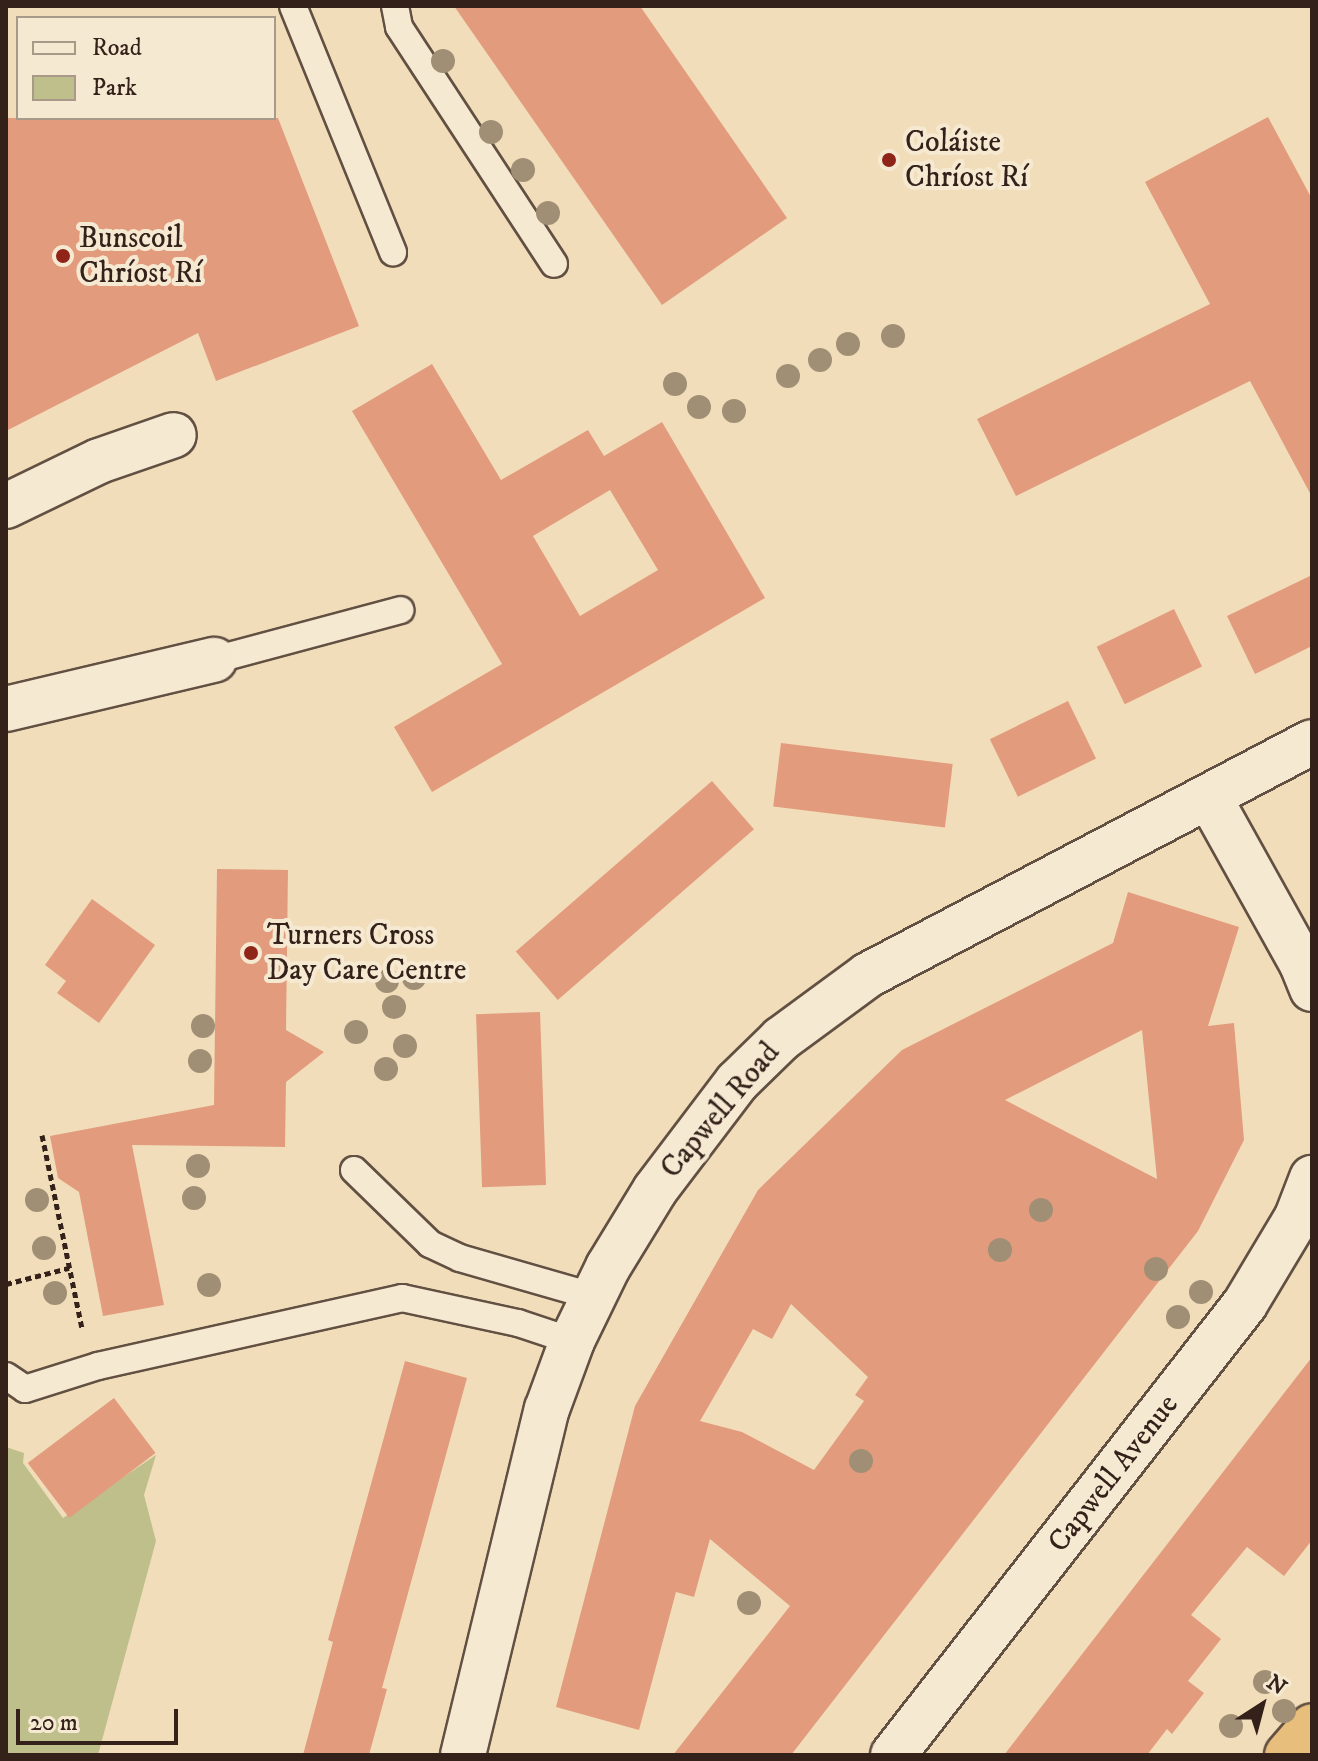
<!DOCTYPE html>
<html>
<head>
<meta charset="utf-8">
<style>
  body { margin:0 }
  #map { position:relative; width:1318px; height:1761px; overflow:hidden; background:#f1ddba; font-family:"IM FELL DW Pica",serif }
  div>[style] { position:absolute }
  .green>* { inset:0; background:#bfbf8c }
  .building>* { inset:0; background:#e29c7d; transform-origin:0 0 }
  .path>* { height:5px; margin-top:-2.5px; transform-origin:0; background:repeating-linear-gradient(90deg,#33211a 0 6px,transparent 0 10px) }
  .roads { filter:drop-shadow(2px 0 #625042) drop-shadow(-2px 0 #625042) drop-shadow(0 2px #625042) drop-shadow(0 -2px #625042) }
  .lane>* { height:26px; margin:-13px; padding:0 13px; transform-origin:13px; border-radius:13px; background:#f6e9d2 }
  .street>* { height:44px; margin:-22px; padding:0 22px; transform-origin:22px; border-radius:22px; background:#f6e9d2 }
  .highway>* { height:44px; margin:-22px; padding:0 22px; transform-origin:22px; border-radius:22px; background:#e8be7d }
  .trees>* { width:24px; height:24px; margin:-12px; border-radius:50%; background:#a08f75 }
  .dots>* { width:22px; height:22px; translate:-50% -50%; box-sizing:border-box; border:4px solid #f6e9d2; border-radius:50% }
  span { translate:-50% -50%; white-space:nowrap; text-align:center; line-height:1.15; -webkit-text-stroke:8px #f6e9d2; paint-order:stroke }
  .poi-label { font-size:30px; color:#33211a }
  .left { translate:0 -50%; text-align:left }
  .street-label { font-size:30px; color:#33211a }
  .frame { position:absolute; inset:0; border:8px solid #33211a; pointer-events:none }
  .legend { position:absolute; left:16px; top:16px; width:260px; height:104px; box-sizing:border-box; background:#f6e9d2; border:2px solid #a89988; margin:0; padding:10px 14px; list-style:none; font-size:24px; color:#33211a }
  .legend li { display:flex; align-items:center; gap:16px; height:40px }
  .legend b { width:40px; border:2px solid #a89988 }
  .north { position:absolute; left:1222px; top:1665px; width:80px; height:80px; -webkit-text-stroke:6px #f6e9d2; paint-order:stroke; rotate:36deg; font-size:22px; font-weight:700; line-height:32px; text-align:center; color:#33211a }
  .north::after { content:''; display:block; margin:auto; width:28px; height:36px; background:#33211a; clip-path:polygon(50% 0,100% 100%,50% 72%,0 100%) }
  .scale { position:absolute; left:16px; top:1709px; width:162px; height:36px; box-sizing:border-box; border:4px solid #33211a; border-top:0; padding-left:10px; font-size:24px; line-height:28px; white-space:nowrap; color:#33211a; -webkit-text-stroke:6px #f6e9d2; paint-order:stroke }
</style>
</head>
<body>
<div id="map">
  <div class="green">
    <div style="clip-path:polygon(6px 1447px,24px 1453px,23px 1463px,63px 1518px,156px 1455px,144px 1495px,156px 1541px,98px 1755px,6px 1755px)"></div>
  </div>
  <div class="building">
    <div style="clip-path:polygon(454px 6px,640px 6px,787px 218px,662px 305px)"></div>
    <div style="clip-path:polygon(1268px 117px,1312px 199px,1312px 497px,1250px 381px,1016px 496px,977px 419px,1210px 304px,1145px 182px)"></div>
    <div style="clip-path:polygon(6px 118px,278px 118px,359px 326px,216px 381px,198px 333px,6px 431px)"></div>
    <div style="clip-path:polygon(evenodd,432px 364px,501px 480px,588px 430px,604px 456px,662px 422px,765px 598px,432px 792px,394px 727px,502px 664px,352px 411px,432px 364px,610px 490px,658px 570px,580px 616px,533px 536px,610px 490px)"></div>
    <div style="clip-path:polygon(1312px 575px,1312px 646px,1255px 674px,1227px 616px)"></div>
    <div style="left:1174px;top:609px;width:64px;height:86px;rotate:64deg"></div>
    <div style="left:1068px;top:701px;width:64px;height:87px;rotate:64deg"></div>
    <div style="left:781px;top:743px;width:173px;height:64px;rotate:7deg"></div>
    <div style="left:712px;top:781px;width:64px;height:260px;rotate:49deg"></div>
    <div style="clip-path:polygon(217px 869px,288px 870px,286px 1030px,324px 1052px,286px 1082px,285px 1147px,132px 1145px,164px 1305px,103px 1316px,79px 1192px,58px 1178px,50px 1136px,214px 1105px)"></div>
    <div style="clip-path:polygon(evenodd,1128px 892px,1239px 927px,1208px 1026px,1234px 1023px,1244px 1140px,1198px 1231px,791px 1755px,673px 1755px,790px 1606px,710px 1539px,694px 1597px,676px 1592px,639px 1730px,556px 1707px,635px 1406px,758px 1190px,902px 1050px,1113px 943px,1128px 892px,1142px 1030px,1157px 1179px,1005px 1100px,1142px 1030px,1128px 892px,791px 1304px,868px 1377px,855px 1395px,864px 1401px,814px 1470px,742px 1432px,700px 1421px,753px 1329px,772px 1339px,791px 1304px)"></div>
    <div style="clip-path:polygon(92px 899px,155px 945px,99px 1023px,57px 993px,66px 981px,45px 965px)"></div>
    <div style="left:540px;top:1012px;width:173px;height:64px;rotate:88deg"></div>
    <div style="clip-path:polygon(1312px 1357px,1312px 1540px,1284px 1576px,1247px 1547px,1191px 1615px,1221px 1639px,1188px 1681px,1204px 1693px,1172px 1734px,1167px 1729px,1147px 1755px,1004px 1755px)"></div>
    <div style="clip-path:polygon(405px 1361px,467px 1378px,382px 1688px,387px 1689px,369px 1755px,303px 1755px,333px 1642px,328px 1640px)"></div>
    <div style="left:114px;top:1398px;width:69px;height:108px;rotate:53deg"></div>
  </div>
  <div class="path">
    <div style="left:42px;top:1135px;width:197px;rotate:78.3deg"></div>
    <div style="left:6px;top:1284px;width:65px;rotate:-14.3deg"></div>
  </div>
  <div class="roads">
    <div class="lane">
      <div style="left:293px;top:6px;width:266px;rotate:67.9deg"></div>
      <div style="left:395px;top:6px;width:21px;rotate:79deg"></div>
      <div style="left:399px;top:27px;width:283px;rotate:56.8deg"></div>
      <div style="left:214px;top:660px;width:193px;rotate:-15deg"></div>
      <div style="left:354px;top:1170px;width:106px;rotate:44.2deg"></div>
      <div style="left:430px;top:1244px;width:33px;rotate:25deg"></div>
      <div style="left:460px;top:1258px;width:137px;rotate:16.1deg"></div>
      <div style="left:6px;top:1376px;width:23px;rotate:34deg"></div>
      <div style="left:25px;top:1389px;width:77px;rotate:-17.5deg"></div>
      <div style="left:98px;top:1366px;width:312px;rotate:-12.6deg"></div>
      <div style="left:402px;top:1298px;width:119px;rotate:12.2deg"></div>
      <div style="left:518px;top:1323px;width:57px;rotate:18.4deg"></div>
    </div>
    <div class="street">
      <div style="left:6px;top:506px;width:103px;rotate:-25.8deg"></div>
      <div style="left:99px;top:461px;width:79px;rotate:-19.1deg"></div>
      <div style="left:6px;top:709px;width:214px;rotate:-13.3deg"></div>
      <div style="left:1209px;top:797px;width:191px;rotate:60.9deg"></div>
      <div style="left:1302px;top:964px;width:27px;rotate:68deg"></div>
      <div style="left:463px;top:1755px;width:356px;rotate:-76.4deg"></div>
      <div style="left:547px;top:1409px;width:72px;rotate:-69.8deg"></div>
      <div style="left:572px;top:1341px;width:82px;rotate:-64.1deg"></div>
      <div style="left:608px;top:1267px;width:90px;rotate:-58.6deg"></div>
      <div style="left:655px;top:1190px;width:136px;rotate:-52.8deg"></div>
      <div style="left:737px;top:1082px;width:62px;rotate:-44.3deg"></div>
      <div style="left:781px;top:1039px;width:108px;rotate:-36.3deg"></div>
      <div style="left:868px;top:975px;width:501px;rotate:-27.69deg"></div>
      <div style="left:893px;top:1755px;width:572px;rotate:-52.03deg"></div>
      <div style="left:1245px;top:1304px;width:101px;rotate:-59.1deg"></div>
      <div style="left:1297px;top:1217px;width:42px;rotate:-69deg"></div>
    </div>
    <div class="highway">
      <div style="left:1287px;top:1755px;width:38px;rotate:-49deg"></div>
    </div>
  </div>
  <div class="trees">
    <div style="left:443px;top:61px"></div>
    <div style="left:491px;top:132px"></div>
    <div style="left:523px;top:170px"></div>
    <div style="left:548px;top:213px"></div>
    <div style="left:893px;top:336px"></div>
    <div style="left:848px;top:344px"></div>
    <div style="left:820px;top:360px"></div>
    <div style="left:788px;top:376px"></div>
    <div style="left:675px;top:384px"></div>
    <div style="left:699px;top:407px"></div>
    <div style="left:734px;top:411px"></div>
    <div style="left:414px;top:978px"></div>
    <div style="left:387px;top:981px"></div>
    <div style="left:394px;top:1007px"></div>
    <div style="left:203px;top:1026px"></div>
    <div style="left:356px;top:1032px"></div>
    <div style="left:405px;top:1046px"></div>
    <div style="left:200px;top:1061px"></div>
    <div style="left:386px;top:1069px"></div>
    <div style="left:198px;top:1166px"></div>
    <div style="left:194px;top:1198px"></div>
    <div style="left:37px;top:1200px"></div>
    <div style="left:1041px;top:1210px"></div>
    <div style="left:44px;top:1248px"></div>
    <div style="left:1000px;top:1250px"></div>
    <div style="left:1156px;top:1269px"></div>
    <div style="left:209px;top:1285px"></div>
    <div style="left:1201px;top:1292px"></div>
    <div style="left:55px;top:1293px"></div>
    <div style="left:1178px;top:1317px"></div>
    <div style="left:861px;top:1461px"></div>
    <div style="left:749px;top:1603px"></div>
    <div style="left:1265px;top:1682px"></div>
    <div style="left:1284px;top:1711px"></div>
    <div style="left:1231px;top:1726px"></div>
  </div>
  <div class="dots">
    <div style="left:889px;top:160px;background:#8f2418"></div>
    <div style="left:63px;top:256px;background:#8f2418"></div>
    <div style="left:251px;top:953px;background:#8f2418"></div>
  </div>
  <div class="poi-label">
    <span class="left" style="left:905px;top:160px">Coláiste<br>Chríost Rí</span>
    <span class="left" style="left:79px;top:256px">Bunscoil<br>Chríost Rí</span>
    <span class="left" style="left:267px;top:953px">Turners Cross<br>Day Care Centre</span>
  </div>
  <div class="street-label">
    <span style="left:721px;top:1111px;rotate:-50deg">Capwell Road</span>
    <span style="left:1114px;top:1474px;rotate:-52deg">Capwell Avenue</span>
  </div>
  <div class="frame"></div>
  <ul class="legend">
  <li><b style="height:10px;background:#f6e9d2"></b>Road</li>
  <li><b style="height:22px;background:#bfbf8c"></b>Park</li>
  </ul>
  <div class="north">N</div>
  <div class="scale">20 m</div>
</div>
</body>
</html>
